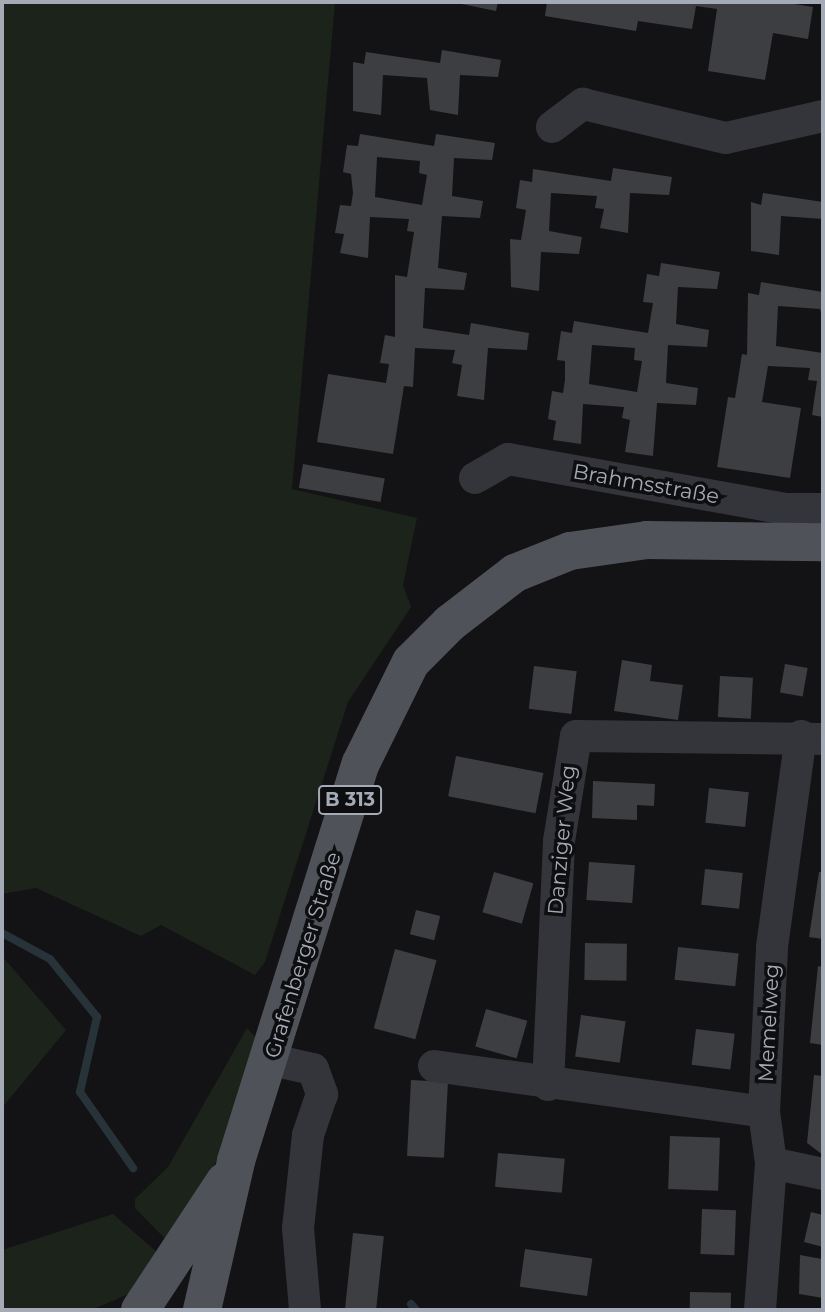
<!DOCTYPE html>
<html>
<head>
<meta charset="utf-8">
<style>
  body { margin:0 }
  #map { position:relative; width:825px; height:1312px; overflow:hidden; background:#131315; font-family:Montserrat,sans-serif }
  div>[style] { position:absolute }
  .green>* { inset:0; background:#1b231b }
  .stream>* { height:8px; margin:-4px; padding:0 4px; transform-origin:4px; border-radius:4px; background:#283339 }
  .building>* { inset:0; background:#3d3e42; transform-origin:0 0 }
  .street>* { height:32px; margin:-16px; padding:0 16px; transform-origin:16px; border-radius:16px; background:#34353a }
  .primary>* { height:38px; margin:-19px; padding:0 19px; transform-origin:19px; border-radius:19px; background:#4f5259 }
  span { translate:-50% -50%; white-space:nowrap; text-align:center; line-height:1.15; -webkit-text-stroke:7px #0e0e10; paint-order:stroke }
  .shield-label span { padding:2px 5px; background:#0e0e10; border:2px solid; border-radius:5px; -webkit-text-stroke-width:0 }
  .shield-label { font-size:19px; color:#a4abb6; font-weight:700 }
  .street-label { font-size:21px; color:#a4abb6 }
  .frame { position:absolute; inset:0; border:4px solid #a4abb6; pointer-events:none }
</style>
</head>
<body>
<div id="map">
  <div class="green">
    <div style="clip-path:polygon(2px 2px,335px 2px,292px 489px,417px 518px,403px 585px,411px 607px,348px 702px,265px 962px,255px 975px,161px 925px,141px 936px,36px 888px,2px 894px)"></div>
    <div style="clip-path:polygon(2px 956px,66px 1030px,2px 1108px)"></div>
    <div style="clip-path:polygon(247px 1028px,259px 1041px,220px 1154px,172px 1246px,135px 1208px,135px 1199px,168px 1167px)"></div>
    <div style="clip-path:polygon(113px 1214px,164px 1258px,138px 1290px,91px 1310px,2px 1310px,2px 1250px)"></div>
  </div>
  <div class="stream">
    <div style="left:2px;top:933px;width:55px;rotate:28.4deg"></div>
    <div style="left:50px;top:959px;width:75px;rotate:51deg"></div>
    <div style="left:97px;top:1017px;width:77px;rotate:102.8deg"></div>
    <div style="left:80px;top:1092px;width:93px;rotate:55.1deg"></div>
    <div style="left:411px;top:1304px;width:8px;rotate:50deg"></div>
  </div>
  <div class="building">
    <div style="clip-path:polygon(452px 2px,498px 2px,496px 11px)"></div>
    <div style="clip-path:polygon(547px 2px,782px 2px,813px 7px,808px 39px,773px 33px,765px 80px,708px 71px,717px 9px,696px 6px,692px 29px,638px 21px,636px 31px,545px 16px)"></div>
    <div style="clip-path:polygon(442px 50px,501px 60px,498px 77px,460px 75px,458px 115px,430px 110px,427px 78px,383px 75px,381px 115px,353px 111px,353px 62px,364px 64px,366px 52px,440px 63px)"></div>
    <div style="clip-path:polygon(evenodd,360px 134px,434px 146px,436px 134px,495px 143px,492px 160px,454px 158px,452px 196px,483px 201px,480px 218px,442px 216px,438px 268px,467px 273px,464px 290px,425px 288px,423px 328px,469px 335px,471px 323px,529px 333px,527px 350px,488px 348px,484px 400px,457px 396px,462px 365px,452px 363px,455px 350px,415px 348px,413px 387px,404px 386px,393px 454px,317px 442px,328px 374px,386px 383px,389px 364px,380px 363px,385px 335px,395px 337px,395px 275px,407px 277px,414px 232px,407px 231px,409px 219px,370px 217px,368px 258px,340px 253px,344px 234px,335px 233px,340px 205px,351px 206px,353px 193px,351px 174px,343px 172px,347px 145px,358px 146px,360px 134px,377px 157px,420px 161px,419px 173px,427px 175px,422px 205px,375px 197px,377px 157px)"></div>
    <div style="clip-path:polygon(613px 168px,672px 177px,669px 195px,630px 193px,628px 233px,600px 228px,604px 209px,595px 208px,597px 196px,551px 193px,549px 231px,582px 237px,579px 254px,541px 252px,539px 291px,511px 287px,510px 239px,521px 240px,526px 210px,516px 208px,520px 180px,532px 182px,533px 169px,611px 181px)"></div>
    <div style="clip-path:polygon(763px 193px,823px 202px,823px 219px,781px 216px,779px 255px,751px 251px,751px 202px,761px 205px)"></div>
    <div style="clip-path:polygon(evenodd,661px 263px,720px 272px,717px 289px,678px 287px,676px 324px,709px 330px,707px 347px,668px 345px,666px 383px,698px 388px,696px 405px,657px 403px,653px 456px,625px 452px,630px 420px,622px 418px,624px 407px,583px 404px,581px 444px,553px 440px,556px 421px,548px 419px,552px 391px,563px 393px,565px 380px,565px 361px,557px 360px,561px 331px,572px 333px,574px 321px,648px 333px,653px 303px,643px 302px,647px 274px,659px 276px,661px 263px,592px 345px,635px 348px,634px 360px,642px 361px,637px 392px,589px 384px,592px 345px)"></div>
    <div style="clip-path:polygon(761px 282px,823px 292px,823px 320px,820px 309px,778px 306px,776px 346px,823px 353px,823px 417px,812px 415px,817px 381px,808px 380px,810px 368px,768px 366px,762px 402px,801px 408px,790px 478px,717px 467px,728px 397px,735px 398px,742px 354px,747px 355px,748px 293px,759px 295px)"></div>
    <div style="left:303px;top:464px;width:83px;height:24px;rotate:10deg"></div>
    <div style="clip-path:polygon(622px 660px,652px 665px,650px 681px,683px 685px,678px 720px,614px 711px)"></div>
    <div style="left:785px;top:664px;width:23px;height:29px;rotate:10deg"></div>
    <div style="left:534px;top:666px;width:43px;height:43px;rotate:7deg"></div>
    <div style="left:720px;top:676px;width:33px;height:41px;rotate:3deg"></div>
    <div style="left:456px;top:756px;width:89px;height:41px;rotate:11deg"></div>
    <div style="clip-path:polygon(593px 781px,655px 784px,654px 806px,637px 805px,637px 820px,592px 818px)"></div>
    <div style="left:709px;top:788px;width:40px;height:35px;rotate:6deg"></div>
    <div style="left:589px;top:862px;width:46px;height:38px;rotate:4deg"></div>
    <div style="left:705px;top:869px;width:38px;height:36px;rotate:6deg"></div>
    <div style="left:494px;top:872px;width:41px;height:42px;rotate:16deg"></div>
    <div style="clip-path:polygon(819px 872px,823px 872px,823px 939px,809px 937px)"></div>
    <div style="left:416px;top:910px;width:25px;height:25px;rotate:14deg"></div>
    <div style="left:585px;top:943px;width:42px;height:37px;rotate:1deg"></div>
    <div style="left:678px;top:947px;width:61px;height:33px;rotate:6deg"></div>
    <div style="left:395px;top:949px;width:43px;height:82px;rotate:15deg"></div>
    <div style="clip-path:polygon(818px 966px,823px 967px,823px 1045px,810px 1043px)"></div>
    <div style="left:486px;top:1009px;width:43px;height:39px;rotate:16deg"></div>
    <div style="left:581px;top:1015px;width:45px;height:42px;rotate:8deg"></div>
    <div style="left:696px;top:1029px;width:39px;height:36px;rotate:7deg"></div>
    <div style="clip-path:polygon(814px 1075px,823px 1076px,823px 1155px,807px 1143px)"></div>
    <div style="left:411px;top:1080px;width:37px;height:76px;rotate:3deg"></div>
    <div style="left:670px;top:1136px;width:50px;height:53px;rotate:2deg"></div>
    <div style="left:498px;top:1153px;width:67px;height:34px;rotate:5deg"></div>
    <div style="left:702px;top:1209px;width:34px;height:45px;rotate:2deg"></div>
    <div style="clip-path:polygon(811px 1212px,823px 1215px,823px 1247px,804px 1242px)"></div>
    <div style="left:353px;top:1233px;width:31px;height:77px;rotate:6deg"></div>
    <div style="left:525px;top:1249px;width:68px;height:38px;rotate:8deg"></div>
    <div style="clip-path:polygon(800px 1255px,822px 1259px,823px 1298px,799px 1294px)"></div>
    <div style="left:690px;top:1292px;width:41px;height:18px;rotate:1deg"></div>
  </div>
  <div class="street">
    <div style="left:552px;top:127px;width:39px;rotate:-37deg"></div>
    <div style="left:583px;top:104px;width:147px;rotate:13.4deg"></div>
    <div style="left:726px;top:138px;width:99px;rotate:-12.8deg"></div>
    <div style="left:475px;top:478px;width:38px;rotate:-30deg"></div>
    <div style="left:508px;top:459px;width:281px;rotate:10.2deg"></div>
    <div style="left:785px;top:509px;width:38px"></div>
    <div style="left:272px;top:1060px;width:42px;rotate:12.4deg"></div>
    <div style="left:313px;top:1069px;width:27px;rotate:70deg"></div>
    <div style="left:322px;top:1094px;width:43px;rotate:108.9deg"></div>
    <div style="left:308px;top:1135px;width:94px;rotate:96.1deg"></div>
    <div style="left:298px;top:1228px;width:82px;rotate:85.1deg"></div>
    <div style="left:434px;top:1066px;width:333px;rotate:7.9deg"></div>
    <div style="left:548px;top:1085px;width:244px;rotate:-87.4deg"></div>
    <div style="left:559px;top:841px;width:106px;rotate:-80.8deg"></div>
    <div style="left:576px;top:736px;width:247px;rotate:0.7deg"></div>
    <div style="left:771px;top:1163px;width:53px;rotate:11.9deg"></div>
    <div style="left:760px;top:1310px;width:147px;rotate:-85.7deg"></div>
    <div style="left:771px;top:1163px;width:51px;rotate:-97.8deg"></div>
    <div style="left:764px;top:1112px;width:165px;rotate:-87.2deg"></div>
    <div style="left:772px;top:947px;width:213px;rotate:-82.2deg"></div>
  </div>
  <div class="primary">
    <div style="left:140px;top:1310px;width:154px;rotate:-56.6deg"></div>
    <div style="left:202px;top:1310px;width:153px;rotate:-77.1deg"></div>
    <div style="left:236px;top:1161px;width:417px;rotate:-72.6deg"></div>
    <div style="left:361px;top:763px;width:113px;rotate:-63.7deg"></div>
    <div style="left:411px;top:662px;width:55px;rotate:-45deg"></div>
    <div style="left:450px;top:623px;width:82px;rotate:-37.6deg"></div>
    <div style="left:515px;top:573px;width:59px;rotate:-21.8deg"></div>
    <div style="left:570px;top:551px;width:78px;rotate:-8.1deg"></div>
    <div style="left:647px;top:540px;width:176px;rotate:0.7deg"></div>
  </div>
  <div class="shield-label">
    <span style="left:350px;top:800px">B 313</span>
  </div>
  <div class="street-label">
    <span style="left:646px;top:484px;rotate:10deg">Brahmsstraße</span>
    <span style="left:562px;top:840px;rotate:-85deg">Danziger Weg</span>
    <span style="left:303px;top:955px;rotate:-73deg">Grafenberger Straße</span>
    <span style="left:769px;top:1023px;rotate:-87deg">Memelweg</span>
  </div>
  <div class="frame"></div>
</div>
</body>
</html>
